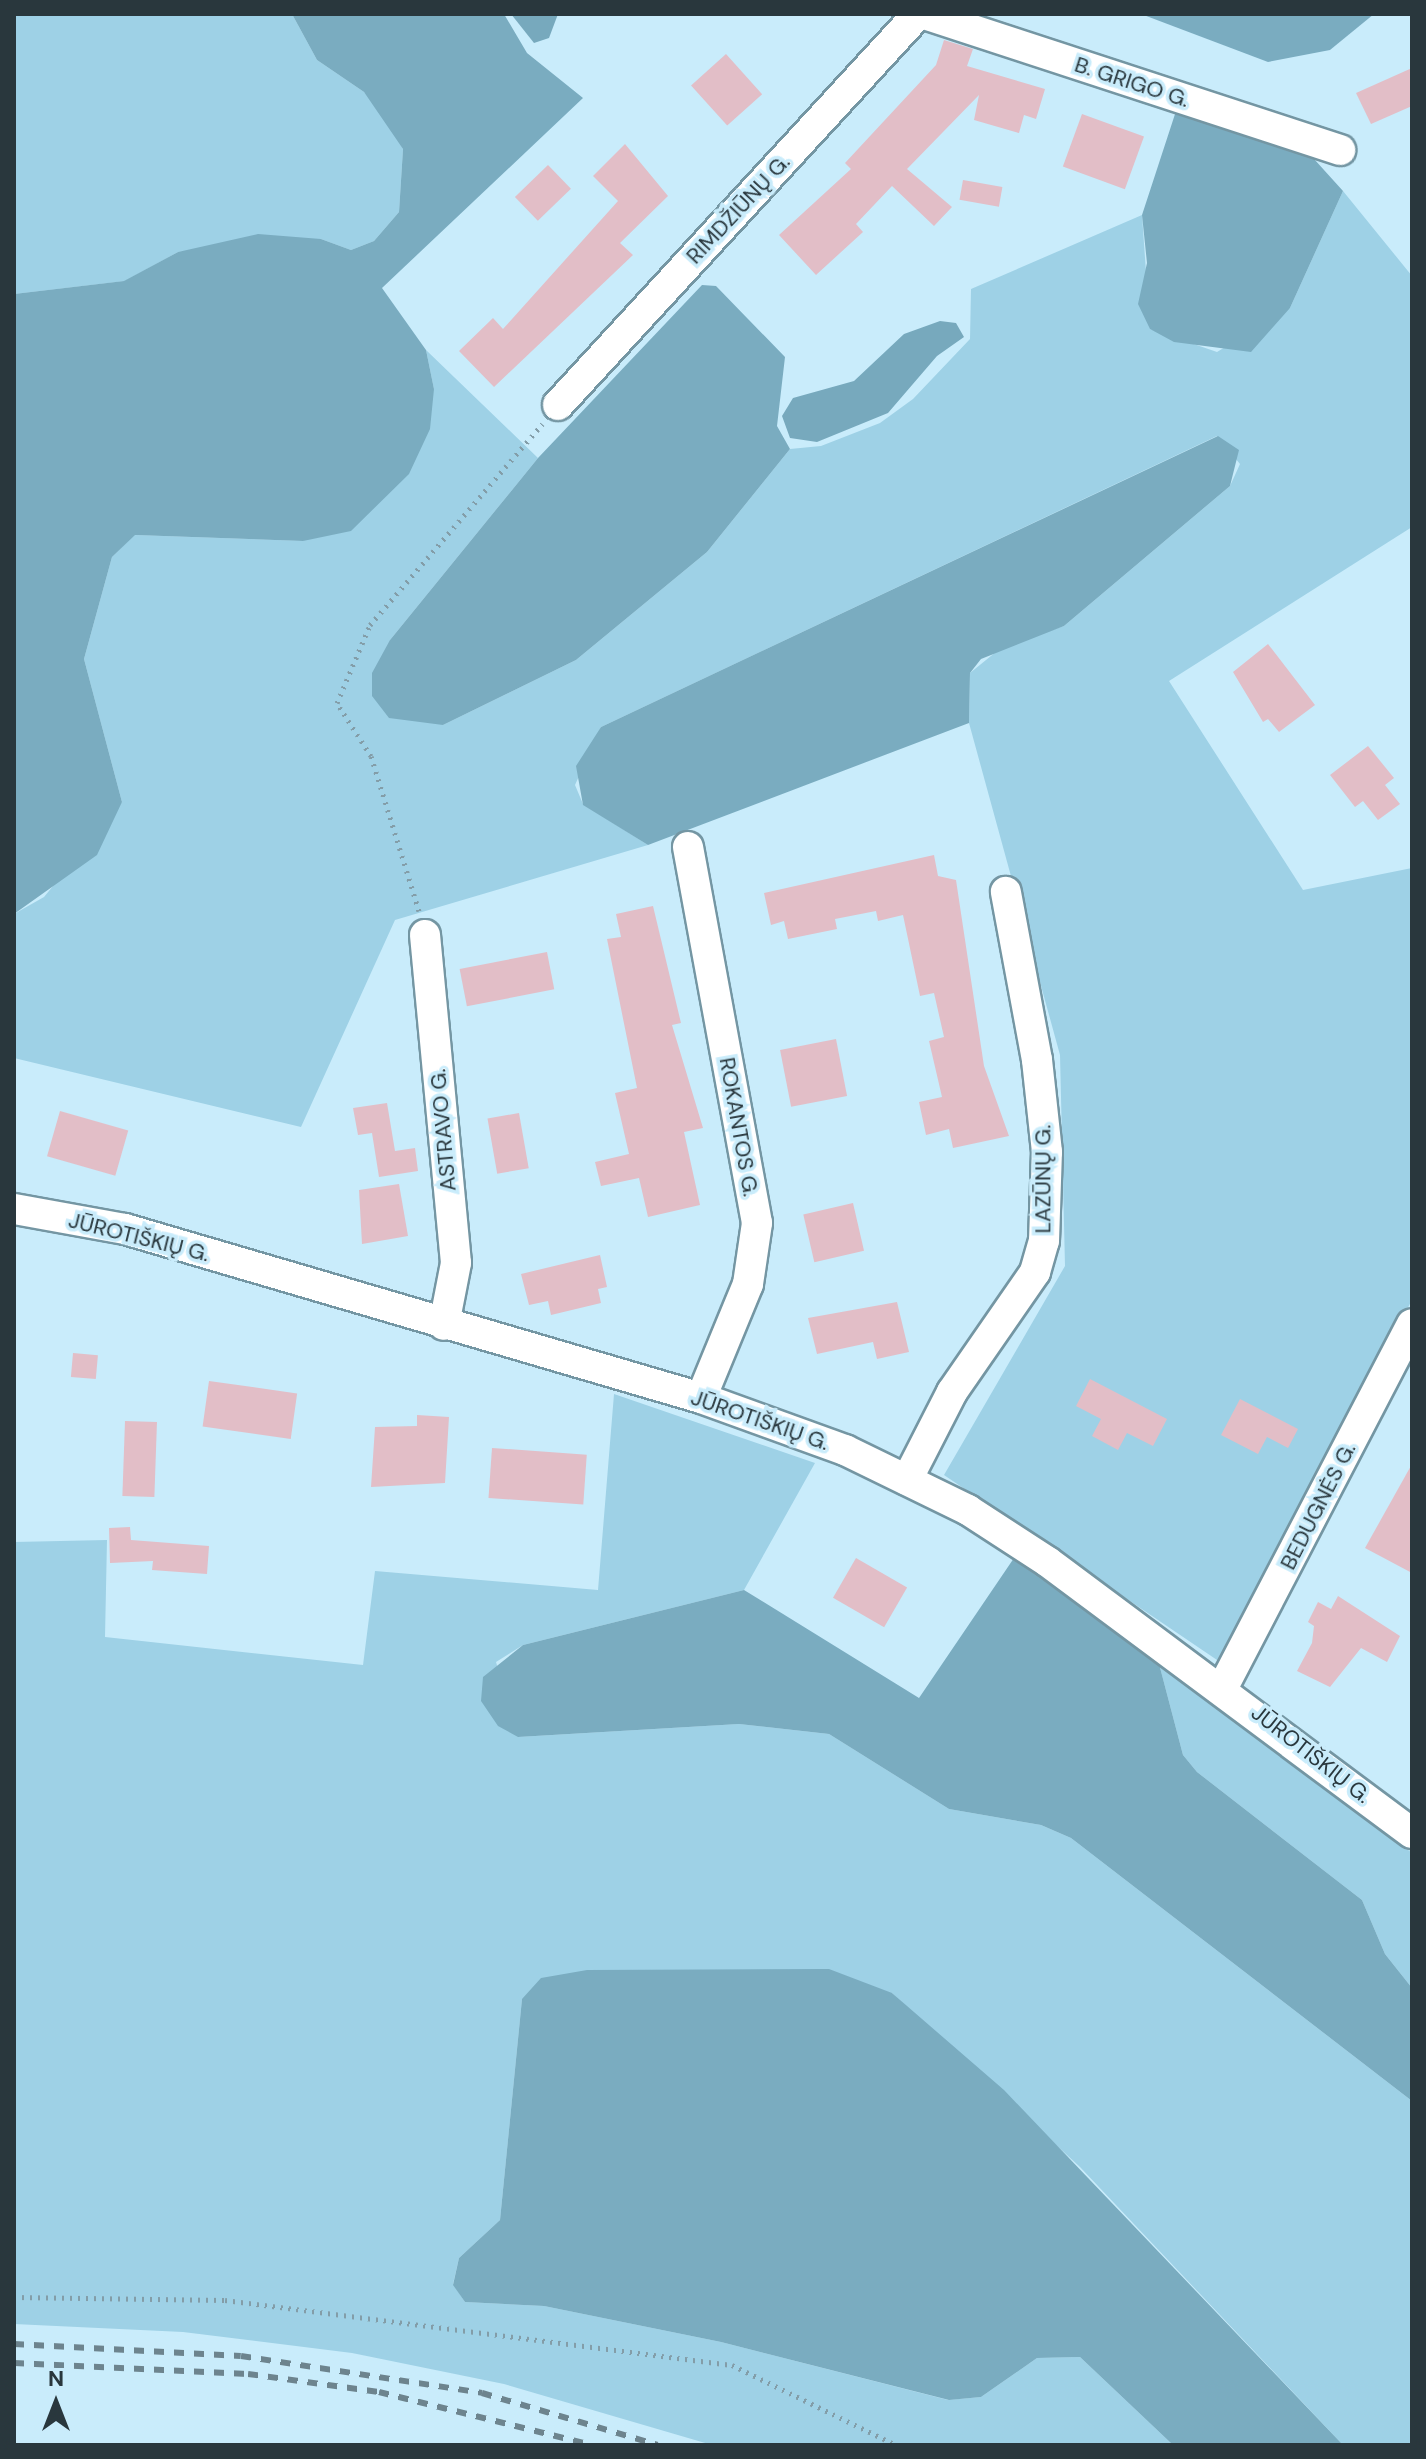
<!DOCTYPE html>
<html>
<head>
<meta charset="utf-8">
<style>
  body { margin:0 }
  #map { position:relative; width:1426px; height:2459px; overflow:hidden; background:#c9ecfb; font-family:"DM Sans",sans-serif }
  div>[style] { position:absolute }
  .green>* { inset:0; background:#9ed1e6 }
  .forest>* { inset:0; background:#7aacc0 }
  .water>* { inset:0; background:#77a9bd }
  .building>* { inset:0; background:#e2bec7; transform-origin:0 0 }
  .path>* { height:5px; margin-top:-2.5px; transform-origin:0; background:repeating-linear-gradient(90deg,#839da8 0 2px,transparent 0 8px) }
  .roads { filter:drop-shadow(2px 0 #7496a3) drop-shadow(-2px 0 #7496a3) drop-shadow(0 2px #7496a3) drop-shadow(0 -2px #7496a3) }
  .minor>* { height:30px; margin:-15px; padding:0 15px; transform-origin:15px; border-radius:15px; background:#fff }
  .rail>* { height:6px; margin-top:-3px; transform-origin:0; background:repeating-linear-gradient(90deg,#6d848e 0 10px,transparent 0 20px) }
  span { translate:-50% -50%; white-space:nowrap; text-align:center; line-height:1.15; -webkit-text-stroke:7px #c9ecfb; paint-order:stroke }
  .street-label { font-size:22px; color:#29373d }
  .frame { position:absolute; inset:0; border:16px solid #29373d; pointer-events:none }
  .north { position:absolute; left:16px; top:2363px; width:80px; height:80px; -webkit-text-stroke:6px #c9ecfb; paint-order:stroke; rotate:0deg; font-size:22px; font-weight:700; line-height:32px; text-align:center; color:#29373d }
  .north::after { content:''; display:block; margin:auto; width:28px; height:36px; background:#29373d; clip-path:polygon(50% 0,100% 100%,50% 72%,0 100%) }
</style>
</head>
<body>
<div id="map">
  <div class="green">
    <div style="clip-path:polygon(14px 14px,292px 14px,317px 60px,364px 92px,390px 121px,403px 149px,399px 212px,374px 241px,351px 250px,321px 239px,178px 252px,125px 281px,14px 294px)"></div>
    <div style="clip-path:polygon(1343px 191px,1412px 276px,1412px 527px,1169px 681px,1303px 890px,1412px 868px,1412px 1300px,1220px 1662px,944px 1475px,1065px 1266px,1060px 1055px,969px 723px,970px 673px,1002px 647px,1064px 626px,1230px 486px,1240px 464px,1217px 436px,601px 727px,575px 785px,583px 804px,648px 845px,395px 920px,301px 1127px,14px 1058px,14px 914px,44px 897px,122px 802px,84px 659px,112px 557px,134px 535px,303px 541px,434px 389px,426px 350px,538px 458px,390px 640px,443px 725px,576px 660px,707px 552px,790px 449px,821px 446px,880px 423px,913px 399px,970px 339px,971px 289px,1142px 215px,1150px 329px,1217px 352px,1290px 308px)"></div>
    <div style="clip-path:polygon(614px 1394px,815px 1463px,744px 1590px,523px 1645px,496px 1662px,518px 1737px,739px 1724px,829px 1734px,949px 1809px,1041px 1825px,1071px 1838px,1412px 2101px,1412px 2445px,1343px 2445px,1080px 2167px,892px 1993px,522px 1999px,500px 2220px,459px 2258px,453px 2284px,465px 2302px,544px 2306px,721px 2342px,948px 2400px,981px 2397px,1037px 2358px,1080px 2357px,1173px 2445px,712px 2445px,504px 2384px,352px 2353px,183px 2332px,14px 2324px,14px 1542px,107px 1540px,105px 1637px,363px 1665px,375px 1571px,598px 1590px)"></div>
    <div style="clip-path:polygon(1157px 1656px,1412px 1853px,1412px 1988px,1385px 1954px,1362px 1900px,1197px 1772px,1183px 1755px)"></div>
  </div>
  <div class="forest">
    <div style="clip-path:polygon(292px 14px,504px 14px,527px 53px,583px 98px,382px 288px,426px 350px,434px 389px,430px 429px,409px 474px,351px 531px,303px 541px,135px 535px,112px 557px,84px 659px,122px 802px,97px 855px,14px 914px,14px 294px,124px 281px,178px 252px,258px 234px,321px 239px,351px 250px,374px 241px,399px 212px,403px 149px,364px 92px,317px 60px)"></div>
    <div style="clip-path:polygon(1141px 14px,1374px 14px,1330px 50px,1268px 62px)"></div>
    <div style="clip-path:polygon(1176px 111px,1305px 149px,1343px 191px,1290px 308px,1251px 352px,1174px 342px,1150px 329px,1138px 304px,1147px 263px,1142px 215px)"></div>
    <div style="clip-path:polygon(702px 285px,716px 286px,785px 357px,777px 426px,790px 449px,707px 552px,576px 660px,443px 725px,389px 718px,372px 696px,372px 673px,390px 640px,538px 458px)"></div>
    <div style="clip-path:polygon(1218px 436px,1239px 450px,1230px 486px,1064px 626px,981px 659px,970px 673px,969px 723px,648px 845px,583px 805px,576px 766px,601px 727px)"></div>
    <div style="clip-path:polygon(1014px 1558px,1157px 1656px,1183px 1755px,1197px 1772px,1362px 1900px,1385px 1954px,1412px 1988px,1412px 2101px,1071px 1838px,1041px 1825px,949px 1809px,829px 1734px,739px 1724px,518px 1737px,498px 1726px,481px 1701px,483px 1677px,523px 1645px,744px 1590px,919px 1698px)"></div>
    <div style="clip-path:polygon(829px 1969px,892px 1993px,1004px 2090px,1343px 2445px,1173px 2445px,1080px 2357px,1037px 2358px,981px 2397px,949px 2400px,721px 2342px,544px 2306px,465px 2302px,453px 2285px,459px 2258px,500px 2220px,522px 1999px,541px 1978px,587px 1970px)"></div>
  </div>
  <div class="water">
    <div style="clip-path:polygon(511px 14px,558px 14px,549px 38px,534px 43px)"></div>
    <div style="clip-path:polygon(940px 321px,956px 323px,964px 337px,937px 356px,888px 413px,817px 442px,790px 438px,782px 416px,793px 398px,854px 381px,904px 334px)"></div>
  </div>
  <div class="building">
    <div style="clip-path:polygon(944px 40px,973px 49px,967px 66px,1045px 89px,1036px 119px,1024px 115px,1019px 133px,974px 120px,979px 95px,907px 169px,952px 207px,934px 226px,892px 186px,856px 224px,863px 232px,816px 275px,779px 235px,851px 169px,845px 163px,936px 65px)"></div>
    <div style="left:726px;top:54px;width:54px;height:47px;rotate:48deg"></div>
    <div style="clip-path:polygon(1412px 68px,1412px 106px,1371px 124px,1356px 93px)"></div>
    <div style="left:1082px;top:114px;width:66px;height:56px;rotate:20deg"></div>
    <div style="clip-path:polygon(625px 144px,668px 196px,620px 243px,633px 255px,494px 387px,459px 351px,493px 318px,503px 329px,618px 201px,593px 176px)"></div>
    <div style="left:548px;top:165px;width:33px;height:46px;rotate:46deg"></div>
    <div style="left:963px;top:180px;width:40px;height:20px;rotate:10deg"></div>
    <div style="clip-path:polygon(1268px 644px,1315px 705px,1279px 732px,1268px 719px,1263px 722px,1233px 672px)"></div>
    <div style="clip-path:polygon(1368px 746px,1394px 778px,1385px 785px,1400px 804px,1378px 820px,1363px 801px,1355px 807px,1330px 775px)"></div>
    <div style="clip-path:polygon(934px 855px,938px 876px,956px 880px,984px 1066px,1009px 1136px,953px 1148px,949px 1129px,926px 1135px,919px 1102px,942px 1097px,929px 1041px,944px 1037px,934px 993px,920px 996px,903px 915px,878px 921px,876px 911px,835px 919px,837px 929px,788px 939px,784px 921px,771px 925px,764px 893px)"></div>
    <div style="clip-path:polygon(653px 906px,681px 1023px,672px 1025px,703px 1128px,684px 1132px,700px 1205px,648px 1217px,639px 1178px,601px 1186px,595px 1162px,629px 1154px,615px 1093px,637px 1088px,607px 939px,621px 937px,616px 914px)"></div>
    <div style="left:547px;top:952px;width:38px;height:89px;rotate:79deg"></div>
    <div style="left:836px;top:1039px;width:58px;height:57px;rotate:79deg"></div>
    <div style="clip-path:polygon(387px 1103px,395px 1151px,415px 1148px,418px 1171px,379px 1177px,372px 1133px,358px 1135px,353px 1108px)"></div>
    <div style="left:60px;top:1111px;width:71px;height:47px;rotate:16deg"></div>
    <div style="left:519px;top:1113px;width:56px;height:32px;rotate:80deg"></div>
    <div style="clip-path:polygon(399px 1184px,408px 1236px,362px 1244px,359px 1190px)"></div>
    <div style="left:853px;top:1203px;width:49px;height:51px;rotate:77deg"></div>
    <div style="clip-path:polygon(600px 1255px,607px 1287px,598px 1289px,601px 1303px,551px 1315px,548px 1301px,529px 1305px,521px 1274px)"></div>
    <div style="clip-path:polygon(897px 1302px,909px 1352px,877px 1359px,873px 1342px,817px 1354px,808px 1318px)"></div>
    <div style="left:73px;top:1353px;width:25px;height:24px;rotate:5deg"></div>
    <div style="clip-path:polygon(1090px 1379px,1167px 1419px,1153px 1446px,1127px 1433px,1118px 1450px,1092px 1436px,1101px 1419px,1076px 1406px)"></div>
    <div style="left:209px;top:1381px;width:89px;height:46px;rotate:8deg"></div>
    <div style="clip-path:polygon(1240px 1399px,1298px 1429px,1288px 1448px,1267px 1437px,1258px 1454px,1221px 1435px)"></div>
    <div style="clip-path:polygon(417px 1415px,449px 1417px,445px 1483px,371px 1487px,375px 1427px,417px 1426px)"></div>
    <div style="left:125px;top:1421px;width:32px;height:75px;rotate:2deg"></div>
    <div style="left:492px;top:1448px;width:95px;height:50px;rotate:4deg"></div>
    <div style="clip-path:polygon(1412px 1464px,1412px 1573px,1365px 1548px)"></div>
    <div style="clip-path:polygon(130px 1527px,131px 1540px,209px 1546px,207px 1574px,152px 1570px,153px 1561px,110px 1563px,109px 1528px)"></div>
    <div style="left:856px;top:1558px;width:59px;height:46px;rotate:30deg"></div>
    <div style="clip-path:polygon(1338px 1596px,1400px 1636px,1387px 1662px,1361px 1648px,1330px 1687px,1297px 1671px,1312px 1643px,1314px 1626px,1308px 1622px,1318px 1602px,1331px 1609px)"></div>
  </div>
  <div class="path">
    <div style="left:419px;top:911px;width:162px;rotate:-107.2deg"></div>
    <div style="left:371px;top:756px;width:63px;rotate:-122.7deg"></div>
    <div style="left:337px;top:703px;width:85px;rotate:-67.1deg"></div>
    <div style="left:370px;top:625px;width:265px;rotate:-49.4deg"></div>
    <div style="left:14px;top:2297px;width:211px;rotate:0.8deg"></div>
    <div style="left:225px;top:2300px;width:511px;rotate:7.31deg"></div>
    <div style="left:732px;top:2365px;width:182px;rotate:26deg"></div>
  </div>
  <div class="roads">
    <div class="minor">
      <div style="left:924px;top:14px;width:438px;rotate:18.1deg"></div>
      <div style="left:558px;top:405px;width:531px;rotate:-47.36deg"></div>
      <div style="left:688px;top:847px;width:382px;rotate:79.6deg"></div>
      <div style="left:757px;top:1223px;width:62px;rotate:98.4deg"></div>
      <div style="left:748px;top:1284px;width:123px;rotate:112.4deg"></div>
      <div style="left:425px;top:935px;width:329px;rotate:84.6deg"></div>
      <div style="left:456px;top:1263px;width:63px;rotate:101deg"></div>
      <div style="left:14px;top:1209px;width:113px;rotate:10.2deg"></div>
      <div style="left:125px;top:1229px;width:600px;rotate:16.35deg"></div>
      <div style="left:701px;top:1398px;width:153px;rotate:19.9deg"></div>
      <div style="left:845px;top:1450px;width:137px;rotate:26deg"></div>
      <div style="left:968px;top:1510px;width:95px;rotate:33deg"></div>
      <div style="left:1048px;top:1562px;width:454px;rotate:36.7deg"></div>
      <div style="left:907px;top:1480px;width:99px;rotate:-62.9deg"></div>
      <div style="left:952px;top:1392px;width:146px;rotate:-55.3deg"></div>
      <div style="left:1035px;top:1272px;width:32px;rotate:-74deg"></div>
      <div style="left:1044px;top:1241px;width:89px;rotate:-88.1deg"></div>
      <div style="left:1047px;top:1152px;width:93px;rotate:-96.2deg"></div>
      <div style="left:1037px;top:1060px;width:171px;rotate:-100.5deg"></div>
      <div style="left:1223px;top:1687px;width:409px;rotate:-62.5deg"></div>
    </div>
  </div>
  <div class="rail">
    <div style="left:14px;top:2344px;width:227px;rotate:3deg"></div>
    <div style="left:241px;top:2356px;width:244px;rotate:8.7deg"></div>
    <div style="left:482px;top:2393px;width:183px;rotate:16.5deg"></div>
    <div style="left:14px;top:2363px;width:234px;rotate:2.7deg"></div>
    <div style="left:248px;top:2374px;width:132px;rotate:7.8deg"></div>
    <div style="left:379px;top:2392px;width:219px;rotate:14deg"></div>
  </div>
  <div class="street-label">
    <span style="left:1132px;top:82px;rotate:18deg">B. GRIGO G.</span>
    <span style="left:738px;top:209px;rotate:-47deg">RIMDŽIŪNŲ G.</span>
    <span style="left:739px;top:1127px;rotate:80deg">ROKANTOS G.</span>
    <span style="left:443px;top:1130px;rotate:-95deg">ASTRAVO G.</span>
    <span style="left:1043px;top:1179px;rotate:-90deg">LAZŪNŲ G.</span>
    <span style="left:139px;top:1237px;rotate:14deg">JŪROTIŠKIŲ G.</span>
    <span style="left:760px;top:1420px;rotate:19deg">JŪROTIŠKIŲ G.</span>
    <span style="left:1318px;top:1506px;rotate:-63deg">BEDUGNĖS G.</span>
    <span style="left:1311px;top:1754px;rotate:38deg">JŪROTIŠKIŲ G.</span>
  </div>
  <div class="frame"></div>
  <div class="north">N</div>
</div>
</body>
</html>
